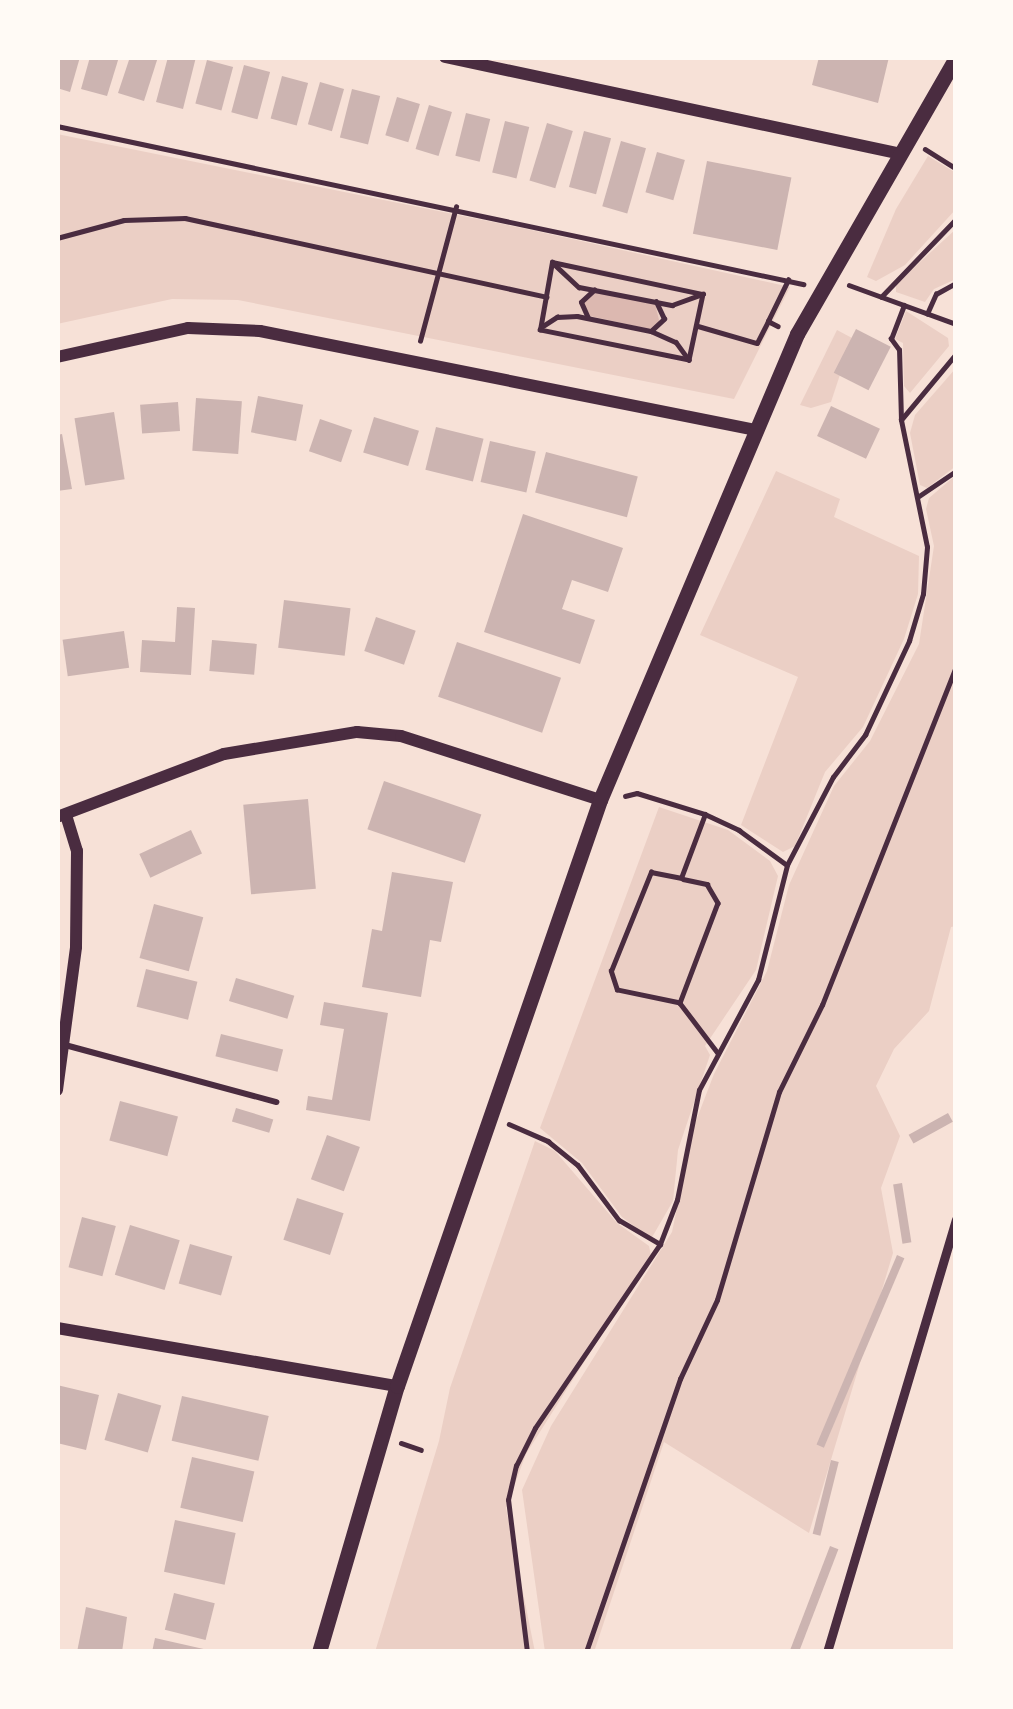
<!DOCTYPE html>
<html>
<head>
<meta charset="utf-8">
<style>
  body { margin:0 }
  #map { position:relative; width:1013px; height:1709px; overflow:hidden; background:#f7e1d7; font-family:"Sofia Sans Condensed",sans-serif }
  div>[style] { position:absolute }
  .green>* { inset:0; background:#ebcfc5 }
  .water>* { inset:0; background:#dcb8b0 }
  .building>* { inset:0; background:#ccb4b1; transform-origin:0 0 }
  .path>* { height:4.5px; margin:-2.25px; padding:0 2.25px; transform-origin:2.25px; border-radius:2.25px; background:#4a2c40 }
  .service>* { height:6px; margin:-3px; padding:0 3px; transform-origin:3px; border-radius:3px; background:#4a2c40 }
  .pedestrian>* { height:9px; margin:-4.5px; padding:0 4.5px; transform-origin:4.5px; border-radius:4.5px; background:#4a2c40 }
  .minor>* { height:12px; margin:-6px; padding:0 6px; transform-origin:6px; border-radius:6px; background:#4a2c40 }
  .tertiary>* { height:15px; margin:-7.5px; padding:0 7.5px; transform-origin:7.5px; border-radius:7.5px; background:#4a2c40 }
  span { translate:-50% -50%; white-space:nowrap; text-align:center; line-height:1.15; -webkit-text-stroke:9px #fffaf5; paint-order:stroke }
  .frame { position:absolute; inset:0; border:60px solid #fffaf5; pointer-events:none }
</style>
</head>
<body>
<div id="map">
  <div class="green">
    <div style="clip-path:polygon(57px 134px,522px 228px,790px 287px,734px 399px,238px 300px,172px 299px,57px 324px)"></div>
    <div style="clip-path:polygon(928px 156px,956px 173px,956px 209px,905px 265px,876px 281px,867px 277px,896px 209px)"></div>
    <div style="clip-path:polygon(956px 229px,956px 279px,934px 289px,925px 302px,896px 292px,896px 284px)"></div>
    <div style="clip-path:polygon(906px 311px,948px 338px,949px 346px,910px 393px,904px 386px,903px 343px,895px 339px)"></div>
    <div style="clip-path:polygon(837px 330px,852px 338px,831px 402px,811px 408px,800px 405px)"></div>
    <div style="clip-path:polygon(956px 368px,956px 466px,927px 488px,920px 485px,910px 433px,915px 415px)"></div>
    <div style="clip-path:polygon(776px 471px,840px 499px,834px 517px,919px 556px,918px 594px,904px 639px,863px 727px,825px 772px,795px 846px,783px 852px,741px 825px,798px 677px,700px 635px)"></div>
    <div style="clip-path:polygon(956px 475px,956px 926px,951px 927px,929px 1011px,894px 1049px,876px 1086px,900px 1136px,881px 1188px,893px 1253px,809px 1533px,664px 1442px,594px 1652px,545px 1652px,522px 1490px,551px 1426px,672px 1232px,694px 1126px,714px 1074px,767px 971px,789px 885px,834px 786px,870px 741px,919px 644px,934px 546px,926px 509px,929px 498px)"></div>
    <div style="clip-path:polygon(659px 807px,728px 830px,770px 861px,778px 876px,756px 970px,705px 1046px,710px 1055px,678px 1150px,673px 1201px,651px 1239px,622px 1217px,582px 1163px,540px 1128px)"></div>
    <div style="clip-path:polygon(535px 1141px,555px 1151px,617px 1223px,649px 1246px,651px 1256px,526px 1454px,506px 1508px,535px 1652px,375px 1652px,439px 1441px,450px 1388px)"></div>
  </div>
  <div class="water">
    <div style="clip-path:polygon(595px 292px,655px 304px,660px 324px,649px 329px,590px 316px,583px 302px)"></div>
  </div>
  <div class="building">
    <div style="clip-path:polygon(57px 57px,80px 57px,70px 92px,57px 88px)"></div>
    <div style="clip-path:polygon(90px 57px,119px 57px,107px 96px,81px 89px)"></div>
    <div style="clip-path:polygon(130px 57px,158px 57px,144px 101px,118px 93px)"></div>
    <div style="clip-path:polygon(168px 57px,196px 57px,183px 109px,156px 102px)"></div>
    <div style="clip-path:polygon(819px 57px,889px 57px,878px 103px,812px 85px)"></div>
    <div style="left:207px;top:60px;width:27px;height:45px;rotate:15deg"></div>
    <div style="left:244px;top:65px;width:27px;height:49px;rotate:15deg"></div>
    <div style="left:282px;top:76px;width:27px;height:44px;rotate:15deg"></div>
    <div style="left:320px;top:82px;width:25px;height:44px;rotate:16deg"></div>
    <div style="left:352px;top:89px;width:29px;height:50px;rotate:14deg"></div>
    <div style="left:397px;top:97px;width:24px;height:40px;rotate:17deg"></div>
    <div style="left:429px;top:105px;width:24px;height:46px;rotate:17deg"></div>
    <div style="left:466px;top:113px;width:25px;height:44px;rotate:14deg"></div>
    <div style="left:505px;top:121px;width:25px;height:53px;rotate:14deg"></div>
    <div style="left:547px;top:123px;width:27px;height:60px;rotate:17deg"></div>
    <div style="left:584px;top:131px;width:28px;height:58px;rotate:15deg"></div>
    <div style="left:621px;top:141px;width:26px;height:68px;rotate:16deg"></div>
    <div style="left:657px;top:152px;width:29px;height:42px;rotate:16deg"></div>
    <div style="left:707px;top:161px;width:86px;height:74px;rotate:11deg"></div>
    <div style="left:856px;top:329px;width:39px;height:49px;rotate:27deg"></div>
    <div style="left:258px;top:396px;width:46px;height:37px;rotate:11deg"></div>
    <div style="left:196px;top:398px;width:46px;height:53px;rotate:4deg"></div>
    <div style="left:178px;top:402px;width:29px;height:38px;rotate:86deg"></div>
    <div style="left:831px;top:406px;width:54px;height:33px;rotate:25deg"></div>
    <div style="left:114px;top:412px;width:68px;height:40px;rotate:81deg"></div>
    <div style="left:374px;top:417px;width:47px;height:37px;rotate:17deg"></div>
    <div style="left:320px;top:419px;width:34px;height:34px;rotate:19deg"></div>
    <div style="left:436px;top:427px;width:49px;height:44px;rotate:14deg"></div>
    <div style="clip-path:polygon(62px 434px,72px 489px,57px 491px,57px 435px)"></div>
    <div style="left:490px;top:441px;width:47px;height:42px;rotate:13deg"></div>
    <div style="left:546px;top:452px;width:95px;height:42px;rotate:15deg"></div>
    <div style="clip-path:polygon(523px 514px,623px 548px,608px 592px,572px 580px,562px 609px,595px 620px,580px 664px,484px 632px)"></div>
    <div style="left:284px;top:600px;width:67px;height:48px;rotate:7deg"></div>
    <div style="clip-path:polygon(177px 607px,195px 608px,191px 675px,140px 672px,142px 640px,175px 642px)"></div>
    <div style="left:376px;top:617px;width:42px;height:36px;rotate:19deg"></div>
    <div style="left:124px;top:631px;width:37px;height:62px;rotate:82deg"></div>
    <div style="left:212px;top:640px;width:45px;height:31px;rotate:5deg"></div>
    <div style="left:457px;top:642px;width:110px;height:58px;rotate:19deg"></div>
    <div style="left:384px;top:781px;width:103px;height:51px;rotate:19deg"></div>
    <div style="left:308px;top:799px;width:90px;height:65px;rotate:85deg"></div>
    <div style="left:191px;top:830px;width:26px;height:57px;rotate:65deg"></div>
    <div style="clip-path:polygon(392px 872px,453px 882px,441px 942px,430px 940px,421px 997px,362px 987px,372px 929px,382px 931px)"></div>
    <div style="left:154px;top:904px;width:51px;height:56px;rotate:15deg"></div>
    <div style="left:146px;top:969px;width:53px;height:39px;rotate:14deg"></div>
    <div style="left:236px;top:978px;width:61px;height:24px;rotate:17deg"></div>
    <div style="clip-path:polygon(324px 1002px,388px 1013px,370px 1121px,306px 1110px,308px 1096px,332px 1100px,344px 1029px,320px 1025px)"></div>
    <div style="left:221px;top:1034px;width:64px;height:23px;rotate:14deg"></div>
    <div style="left:120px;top:1101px;width:60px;height:41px;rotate:15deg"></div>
    <div style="left:236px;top:1108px;width:39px;height:14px;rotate:17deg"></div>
    <div style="left:948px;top:1113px;width:10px;height:45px;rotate:61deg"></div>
    <div style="left:327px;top:1135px;width:35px;height:47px;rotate:20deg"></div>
    <div style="left:902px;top:1183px;width:60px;height:9px;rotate:81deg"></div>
    <div style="left:297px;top:1198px;width:49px;height:44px;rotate:18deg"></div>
    <div style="left:82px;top:1217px;width:35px;height:52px;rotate:15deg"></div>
    <div style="left:130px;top:1225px;width:52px;height:52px;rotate:17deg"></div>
    <div style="left:190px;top:1244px;width:44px;height:41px;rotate:16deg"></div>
    <div style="left:897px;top:1255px;width:8px;height:206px;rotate:23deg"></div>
    <div style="clip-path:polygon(57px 1385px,99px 1395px,86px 1450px,57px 1443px)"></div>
    <div style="left:118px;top:1393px;width:45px;height:49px;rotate:16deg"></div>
    <div style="left:182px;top:1396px;width:89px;height:46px;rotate:13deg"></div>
    <div style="left:192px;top:1457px;width:64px;height:52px;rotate:13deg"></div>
    <div style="left:831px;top:1460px;width:8px;height:76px;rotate:14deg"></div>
    <div style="left:175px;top:1520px;width:62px;height:53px;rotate:12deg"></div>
    <div style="left:830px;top:1546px;width:9px;height:111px;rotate:21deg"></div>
    <div style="left:174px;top:1593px;width:42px;height:38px;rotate:14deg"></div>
    <div style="clip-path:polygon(86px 1607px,127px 1617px,122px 1652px,77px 1652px)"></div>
    <div style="clip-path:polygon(155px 1638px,208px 1650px,208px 1652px,152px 1652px)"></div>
  </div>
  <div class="path">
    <div style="left:57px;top:126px;width:763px;rotate:11.96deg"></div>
    <div style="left:925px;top:149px;width:36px;rotate:32deg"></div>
    <div style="left:57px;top:238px;width:69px;rotate:-15deg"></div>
    <div style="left:124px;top:220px;width:61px;rotate:-1.9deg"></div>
    <div style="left:185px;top:218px;width:370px;rotate:12.3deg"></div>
    <div style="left:552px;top:262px;width:154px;rotate:12deg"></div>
    <div style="left:703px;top:294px;width:67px;rotate:102deg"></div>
    <div style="left:689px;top:360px;width:152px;rotate:-168.6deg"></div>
    <div style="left:540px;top:330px;width:69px;rotate:-80deg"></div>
    <div style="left:554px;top:264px;width:34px;rotate:43deg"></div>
    <div style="left:579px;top:287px;width:95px;rotate:11deg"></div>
    <div style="left:672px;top:305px;width:33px;rotate:-20deg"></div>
    <div style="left:849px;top:285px;width:114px;rotate:20deg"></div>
    <div style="left:881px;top:297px;width:108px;rotate:-46.1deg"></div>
    <div style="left:927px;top:314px;width:22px;rotate:-66deg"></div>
    <div style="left:936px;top:294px;width:23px;rotate:-29deg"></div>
    <div style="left:588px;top:318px;width:17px;rotate:-114deg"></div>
    <div style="left:581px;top:302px;width:18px;rotate:-43deg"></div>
    <div style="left:768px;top:321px;width:46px;rotate:-64deg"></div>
    <div style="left:543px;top:326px;width:17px;rotate:-33deg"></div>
    <div style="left:557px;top:317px;width:20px;rotate:-3deg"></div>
    <div style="left:577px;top:316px;width:76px;rotate:11.5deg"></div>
    <div style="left:651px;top:331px;width:27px;rotate:24deg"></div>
    <div style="left:676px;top:342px;width:22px;rotate:54deg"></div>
    <div style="left:698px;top:326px;width:61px;rotate:16.1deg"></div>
    <div style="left:757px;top:343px;width:25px;rotate:-63deg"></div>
    <div style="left:768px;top:321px;width:11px;rotate:27deg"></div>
    <div style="left:651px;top:331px;width:18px;rotate:-43deg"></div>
    <div style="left:664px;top:319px;width:19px;rotate:-115deg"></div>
    <div style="left:420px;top:341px;width:139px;rotate:-75deg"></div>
    <div style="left:901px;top:420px;width:86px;rotate:-50.2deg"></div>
    <div style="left:919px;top:496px;width:45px;rotate:-34deg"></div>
    <div style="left:625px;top:796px;width:12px;rotate:-14deg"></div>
    <div style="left:637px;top:793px;width:71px;rotate:17.2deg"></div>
    <div style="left:705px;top:814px;width:38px;rotate:25deg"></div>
    <div style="left:739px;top:830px;width:59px;rotate:36.1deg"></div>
    <div style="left:683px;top:879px;width:25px;rotate:12deg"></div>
    <div style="left:707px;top:884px;width:22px;rotate:60deg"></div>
    <div style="left:718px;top:903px;width:107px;rotate:110.8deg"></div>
    <div style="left:680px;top:1003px;width:63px;rotate:52.8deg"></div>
    <div style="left:680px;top:1003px;width:64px;rotate:-168.3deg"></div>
    <div style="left:617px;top:990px;width:20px;rotate:-108deg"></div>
    <div style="left:611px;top:971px;width:107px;rotate:-68deg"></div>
    <div style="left:651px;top:872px;width:31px;rotate:11deg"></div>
    <div style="left:681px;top:878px;width:68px;rotate:-69.4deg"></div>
    <div style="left:509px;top:1124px;width:43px;rotate:23.6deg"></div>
    <div style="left:548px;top:1141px;width:38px;rotate:39deg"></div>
    <div style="left:578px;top:1165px;width:69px;rotate:53.3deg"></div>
    <div style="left:619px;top:1220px;width:48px;rotate:30.3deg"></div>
    <div style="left:401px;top:1443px;width:21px;rotate:19deg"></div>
    <div style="left:527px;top:1652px;width:153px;rotate:-97.1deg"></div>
    <div style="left:508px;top:1500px;width:35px;rotate:-77deg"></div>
    <div style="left:516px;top:1466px;width:42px;rotate:-63.4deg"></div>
    <div style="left:535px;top:1428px;width:222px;rotate:-55.8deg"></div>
    <div style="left:660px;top:1244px;width:47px;rotate:-68.9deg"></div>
    <div style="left:677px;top:1200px;width:112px;rotate:-78.7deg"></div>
    <div style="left:699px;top:1090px;width:125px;rotate:-61.8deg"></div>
    <div style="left:758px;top:980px;width:119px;rotate:-75.8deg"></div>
    <div style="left:787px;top:865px;width:99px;rotate:-62.4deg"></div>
    <div style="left:833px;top:777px;width:53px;rotate:-52.7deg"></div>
    <div style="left:865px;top:735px;width:104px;rotate:-64.9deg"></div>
    <div style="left:909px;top:641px;width:49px;rotate:-73.4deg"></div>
    <div style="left:923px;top:594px;width:47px;rotate:-85.1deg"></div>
    <div style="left:927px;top:547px;width:130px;rotate:-101.6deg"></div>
    <div style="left:901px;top:420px;width:70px;rotate:-91.6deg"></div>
    <div style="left:899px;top:350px;width:14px;rotate:-126deg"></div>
    <div style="left:891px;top:339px;width:36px;rotate:-69deg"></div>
    <div style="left:586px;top:1652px;width:289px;rotate:-71deg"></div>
    <div style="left:680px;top:1379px;width:87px;rotate:-64.9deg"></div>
    <div style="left:717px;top:1300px;width:217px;rotate:-73.4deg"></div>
    <div style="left:779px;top:1092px;width:97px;rotate:-63.7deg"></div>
    <div style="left:822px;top:1005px;width:365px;rotate:-68.4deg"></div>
  </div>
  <div class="service">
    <div style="left:65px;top:1045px;width:219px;rotate:15.1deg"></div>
  </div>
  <div class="pedestrian">
    <div style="left:827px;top:1652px;width:451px;rotate:-73.4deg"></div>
  </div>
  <div class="minor">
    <div style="left:445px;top:57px;width:466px;rotate:12deg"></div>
    <div style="left:57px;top:357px;width:134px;rotate:-12.5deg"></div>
    <div style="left:188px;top:328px;width:72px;rotate:2.4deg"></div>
    <div style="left:260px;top:331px;width:506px;rotate:11.29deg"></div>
    <div style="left:57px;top:817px;width:178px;rotate:-20.7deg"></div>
    <div style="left:224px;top:754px;width:135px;rotate:-9.4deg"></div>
    <div style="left:357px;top:732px;width:44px;rotate:5.2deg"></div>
    <div style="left:401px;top:736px;width:209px;rotate:17.8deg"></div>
    <div style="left:57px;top:1090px;width:144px;rotate:-82.4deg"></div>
    <div style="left:76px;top:947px;width:96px;rotate:-89.4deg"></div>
    <div style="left:77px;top:851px;width:38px;rotate:-107deg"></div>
    <div style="left:57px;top:1328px;width:345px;rotate:9.7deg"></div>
  </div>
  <div class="tertiary">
    <div style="left:319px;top:1652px;width:277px;rotate:-73.7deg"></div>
    <div style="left:397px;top:1386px;width:620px;rotate:-70.89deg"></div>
    <div style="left:600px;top:800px;width:506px;rotate:-67.08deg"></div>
    <div style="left:797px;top:334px;width:319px;rotate:-60.1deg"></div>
  </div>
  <div class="frame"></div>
</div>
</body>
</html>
